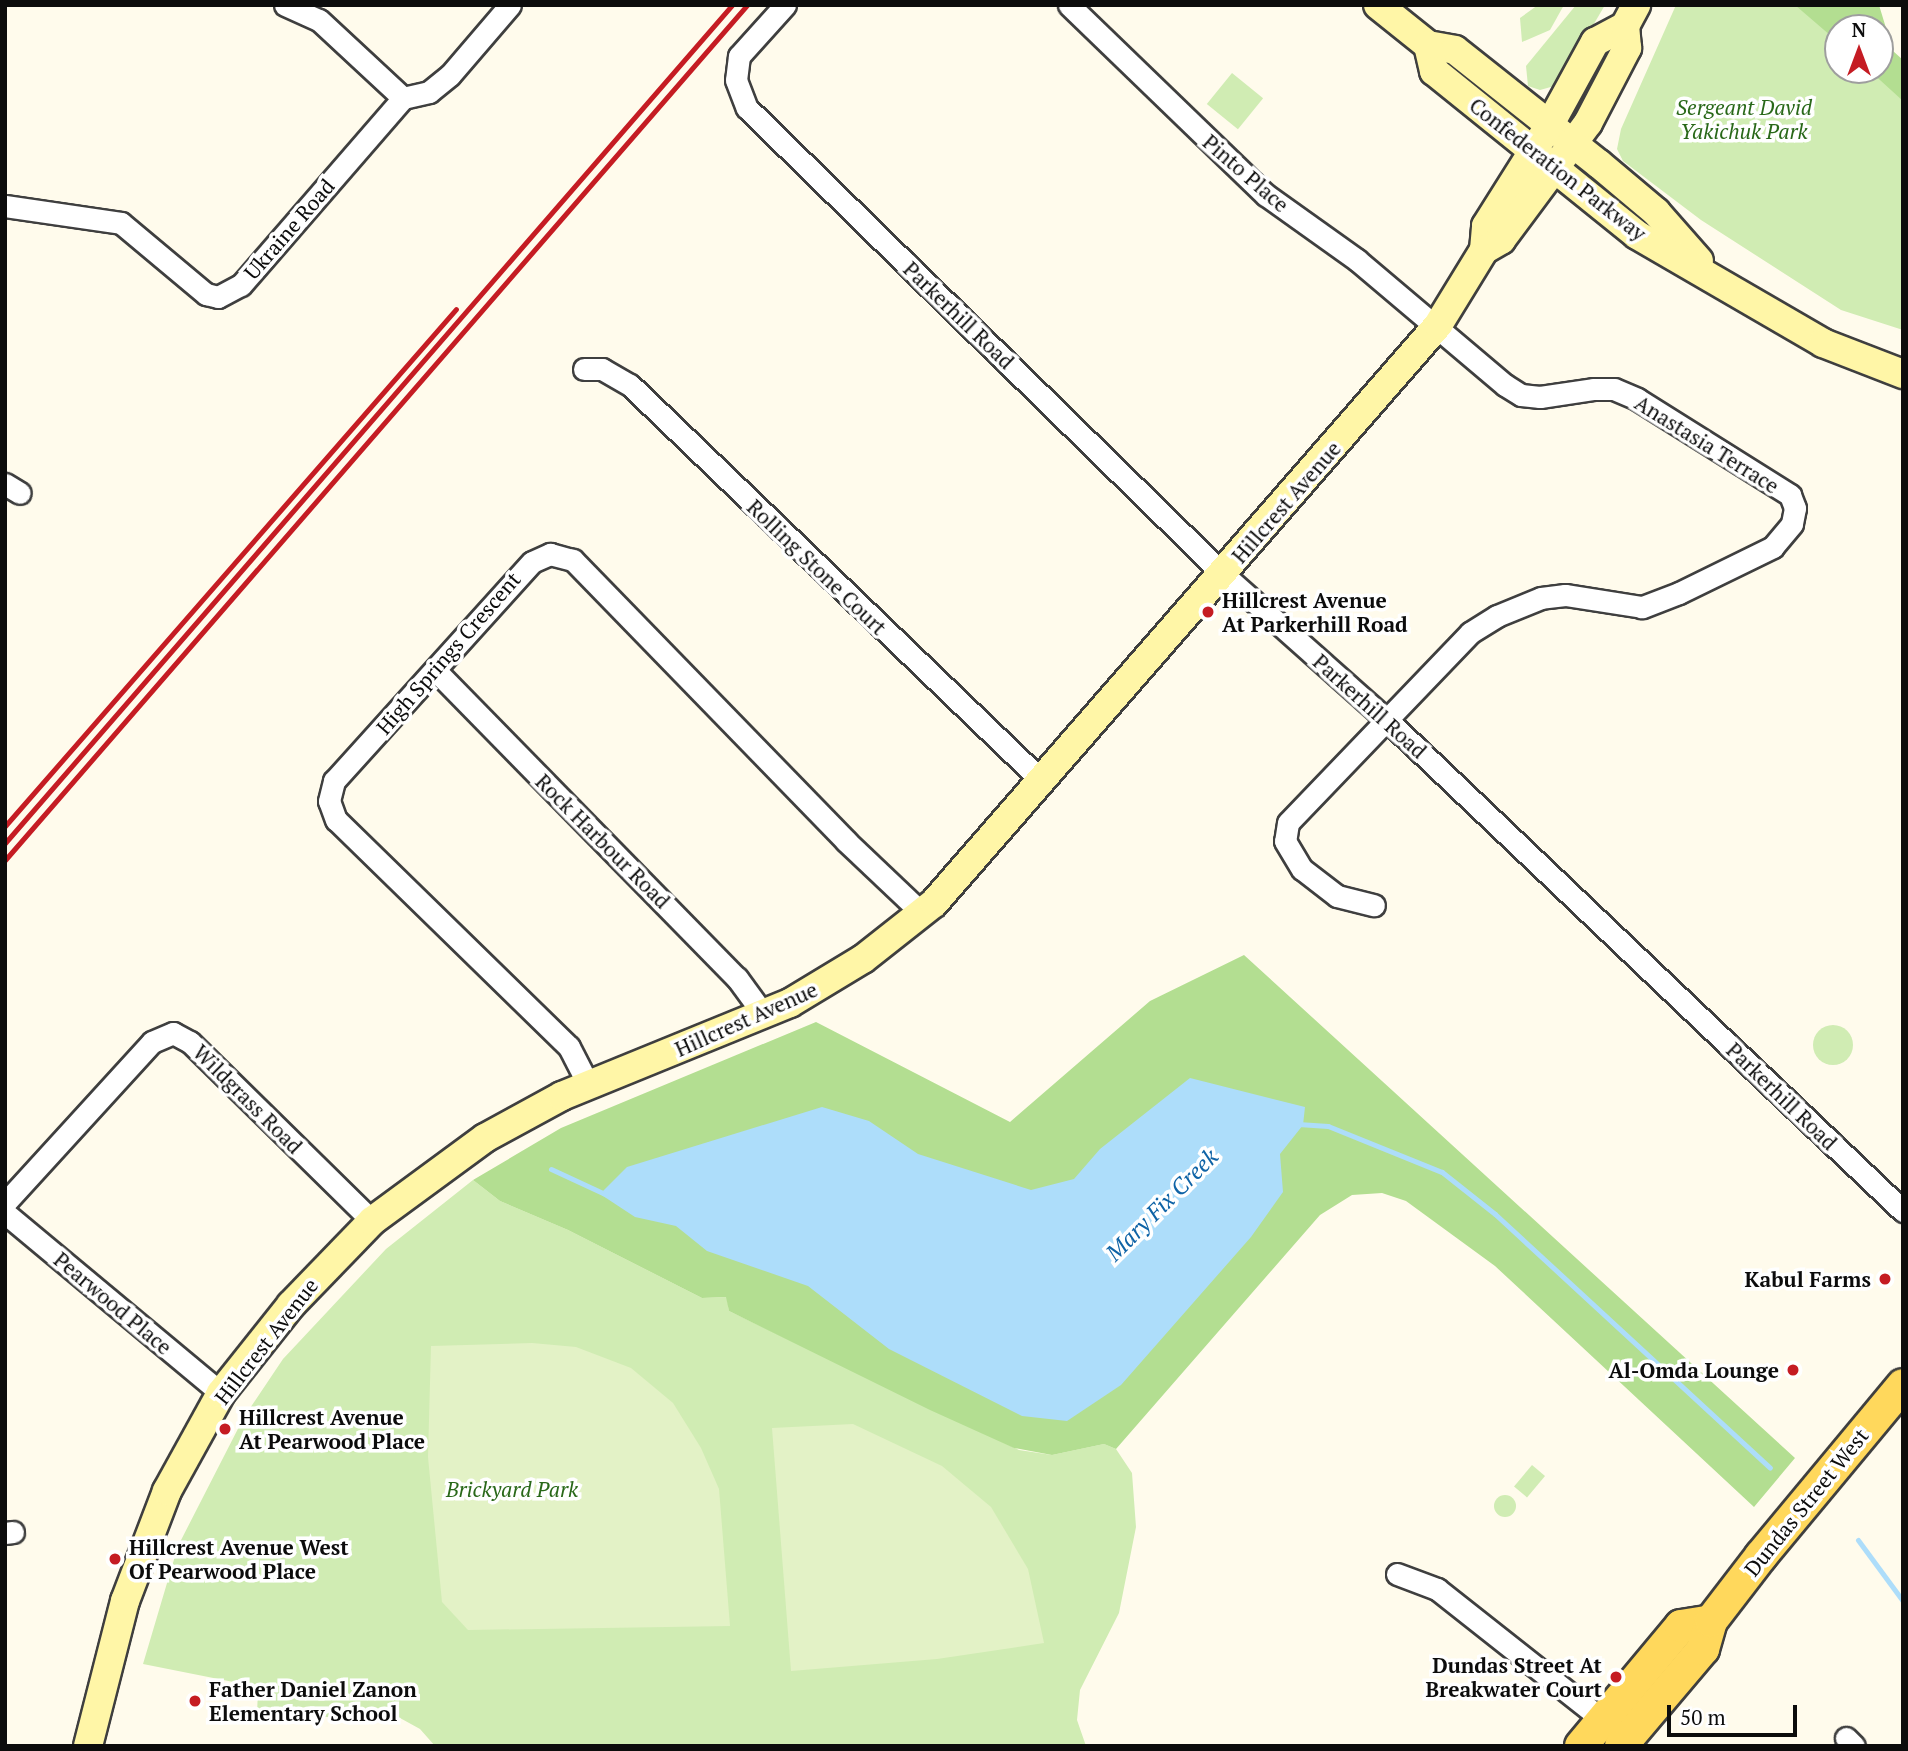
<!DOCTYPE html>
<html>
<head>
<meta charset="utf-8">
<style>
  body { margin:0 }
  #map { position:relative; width:1908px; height:1751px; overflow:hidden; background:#fffbec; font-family:"PT Serif",serif }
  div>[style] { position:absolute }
  .green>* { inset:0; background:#d0ecb3; transform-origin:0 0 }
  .round { border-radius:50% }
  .forest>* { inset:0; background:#b3de91 }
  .pitch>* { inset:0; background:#e3f2c6 }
  .water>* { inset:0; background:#adddfa }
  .stream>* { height:5px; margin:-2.5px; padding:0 2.5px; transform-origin:2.5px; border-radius:2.5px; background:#adddfa }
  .roads { filter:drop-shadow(2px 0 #3f3f3f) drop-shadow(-2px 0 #3f3f3f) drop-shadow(0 2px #3f3f3f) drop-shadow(0 -2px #3f3f3f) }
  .street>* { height:21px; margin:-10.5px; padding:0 10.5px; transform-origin:10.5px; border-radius:10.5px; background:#fff }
  .secondary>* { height:28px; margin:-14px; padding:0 14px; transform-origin:14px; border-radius:14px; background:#fff6a7 }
  .primary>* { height:32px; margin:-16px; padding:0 16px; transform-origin:16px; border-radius:16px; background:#ffd85c }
  .rail>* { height:5px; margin:-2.5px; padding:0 2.5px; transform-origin:2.5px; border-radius:2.5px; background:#c51c23 }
  .dots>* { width:19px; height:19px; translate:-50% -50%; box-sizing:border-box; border:4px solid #fff; border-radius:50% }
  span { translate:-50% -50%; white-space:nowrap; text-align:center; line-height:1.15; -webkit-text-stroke:7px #fff; paint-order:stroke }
  .park-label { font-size:21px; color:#296819; font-style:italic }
  .street-label { font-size:21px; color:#0c0c0c }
  .poi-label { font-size:21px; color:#0c0c0c; font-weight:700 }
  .left { translate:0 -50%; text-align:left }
  .right { translate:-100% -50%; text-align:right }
  .water-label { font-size:23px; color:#0e63a6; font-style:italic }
  .frame { position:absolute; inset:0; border:7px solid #0c0c0c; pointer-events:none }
  .north { position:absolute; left:1824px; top:14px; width:70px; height:70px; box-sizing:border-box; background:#fff; border:2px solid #9e9e9e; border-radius:50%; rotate:0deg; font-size:19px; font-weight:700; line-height:28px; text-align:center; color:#0c0c0c }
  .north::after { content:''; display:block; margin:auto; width:24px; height:32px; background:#c51c23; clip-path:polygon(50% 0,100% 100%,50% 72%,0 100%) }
  .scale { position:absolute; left:1667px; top:1705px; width:130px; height:32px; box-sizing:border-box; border:4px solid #0c0c0c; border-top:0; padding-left:9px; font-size:21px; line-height:24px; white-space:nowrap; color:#0c0c0c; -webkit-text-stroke:5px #fff; paint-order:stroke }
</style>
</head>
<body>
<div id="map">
  <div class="green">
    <div style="clip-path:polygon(1538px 5px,1564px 5px,1550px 30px,1522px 42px,1520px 18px)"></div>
    <div style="clip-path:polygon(1576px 5px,1605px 5px,1558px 85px,1540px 90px,1528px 86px,1526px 66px)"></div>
    <div style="clip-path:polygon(1676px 5px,1823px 5px,1838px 28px,1838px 70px,1880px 70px,1903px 87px,1903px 330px,1841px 310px,1701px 220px,1623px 161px,1617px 149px,1621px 129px)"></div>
    <div style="left:1232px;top:73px;width:40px;height:40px;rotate:39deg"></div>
    <div class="round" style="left:1813px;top:1025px;width:40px;height:40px"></div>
    <div style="clip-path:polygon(473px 1180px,500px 1201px,568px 1230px,702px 1298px,727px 1297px,729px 1311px,1019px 1450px,1052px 1455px,1104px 1444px,1116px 1449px,1132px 1473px,1136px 1527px,1119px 1613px,1080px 1690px,1077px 1720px,1086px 1746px,435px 1746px,420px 1729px,400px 1718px,257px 1716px,258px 1687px,143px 1664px,178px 1546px,244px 1417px,283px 1359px,386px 1249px)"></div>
    <div style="left:1532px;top:1465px;width:17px;height:28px;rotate:40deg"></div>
    <div class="round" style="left:1494px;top:1495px;width:22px;height:22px"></div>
  </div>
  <div class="forest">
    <div style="clip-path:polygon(1795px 5px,1879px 5px,1893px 51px,1903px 60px,1903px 101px,1869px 70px,1880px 70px,1880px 28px,1838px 28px,1838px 42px)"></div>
    <div style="clip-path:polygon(1244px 955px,1795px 1458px,1754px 1507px,1495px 1266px,1406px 1201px,1382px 1193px,1352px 1195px,1320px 1215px,1116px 1449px,1104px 1444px,1052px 1455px,1014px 1448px,930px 1410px,729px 1311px,726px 1297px,702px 1298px,568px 1230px,500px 1201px,473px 1180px,561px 1128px,816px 1022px,1010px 1122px,1150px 1001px)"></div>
  </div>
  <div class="pitch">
    <div style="clip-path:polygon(532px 1343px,576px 1347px,631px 1368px,673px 1403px,701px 1448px,719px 1489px,730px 1626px,468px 1630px,442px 1602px,428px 1457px,431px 1346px)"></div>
    <div style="clip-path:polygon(853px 1424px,942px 1466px,991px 1507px,1028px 1569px,1044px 1643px,937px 1659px,791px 1671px,772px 1428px)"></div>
  </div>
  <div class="water">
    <div style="clip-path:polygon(1190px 1078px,1305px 1107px,1303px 1125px,1280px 1154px,1283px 1192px,1251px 1237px,1121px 1385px,1067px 1421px,1022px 1416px,889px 1349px,808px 1286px,707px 1251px,676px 1226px,635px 1217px,600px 1194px,627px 1167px,822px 1107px,869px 1121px,918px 1154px,1031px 1190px,1074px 1179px,1100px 1149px)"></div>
  </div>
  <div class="stream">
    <div style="left:1298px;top:1124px;width:30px;rotate:4deg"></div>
    <div style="left:1328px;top:1126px;width:123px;rotate:22deg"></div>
    <div style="left:1442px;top:1172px;width:68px;rotate:38.4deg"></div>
    <div style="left:1495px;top:1214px;width:374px;rotate:42.7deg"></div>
    <div style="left:551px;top:1169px;width:60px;rotate:24.8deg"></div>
    <div style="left:1858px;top:1540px;width:76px;rotate:53.6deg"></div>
  </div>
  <div class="roads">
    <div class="street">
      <div style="left:285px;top:5px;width:37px;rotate:24deg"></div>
      <div style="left:319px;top:20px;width:115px;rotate:42.9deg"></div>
      <div style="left:403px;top:98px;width:27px;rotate:-13deg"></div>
      <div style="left:429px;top:92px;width:27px;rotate:-39deg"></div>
      <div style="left:450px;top:75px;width:92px;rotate:-49.4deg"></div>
      <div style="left:785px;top:5px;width:69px;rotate:132deg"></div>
      <div style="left:739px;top:56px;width:24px;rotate:97deg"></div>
      <div style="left:736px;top:80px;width:30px;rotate:69deg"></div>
      <div style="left:747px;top:108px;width:666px;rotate:44.39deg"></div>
      <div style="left:1223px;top:574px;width:218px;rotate:41.7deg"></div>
      <div style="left:1386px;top:719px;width:714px;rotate:43.58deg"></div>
      <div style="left:1069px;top:5px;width:274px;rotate:44deg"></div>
      <div style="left:1266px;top:195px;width:112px;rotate:35.5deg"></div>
      <div style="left:1357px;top:260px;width:194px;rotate:40.2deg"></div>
      <div style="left:1505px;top:385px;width:19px;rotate:32deg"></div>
      <div style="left:1521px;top:395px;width:19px;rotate:6deg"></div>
      <div style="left:1540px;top:397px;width:55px;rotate:-8.4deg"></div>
      <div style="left:1594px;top:389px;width:20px"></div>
      <div style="left:1614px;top:389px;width:25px;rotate:23deg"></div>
      <div style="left:1637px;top:399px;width:181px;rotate:32.1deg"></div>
      <div style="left:1790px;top:495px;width:14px;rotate:69deg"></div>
      <div style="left:1795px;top:508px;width:16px;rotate:101deg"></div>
      <div style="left:1792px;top:524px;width:30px;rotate:130deg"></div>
      <div style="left:1773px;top:547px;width:105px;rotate:153.9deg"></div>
      <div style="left:1679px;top:593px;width:40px;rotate:159deg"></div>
      <div style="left:1642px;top:607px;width:78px;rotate:-171.1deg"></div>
      <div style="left:1565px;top:595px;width:24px;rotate:173deg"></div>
      <div style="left:1541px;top:598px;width:48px;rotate:157.8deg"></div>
      <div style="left:1497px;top:616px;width:32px;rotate:148deg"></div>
      <div style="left:1470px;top:633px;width:263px;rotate:133.8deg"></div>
      <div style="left:1288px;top:823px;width:18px;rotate:99deg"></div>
      <div style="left:1285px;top:841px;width:33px;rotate:59deg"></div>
      <div style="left:1302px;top:869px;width:44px;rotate:37.6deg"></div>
      <div style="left:1337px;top:896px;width:38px;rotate:14deg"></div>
      <div style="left:5px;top:206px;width:117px;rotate:8.3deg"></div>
      <div style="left:121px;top:223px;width:111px;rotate:39.9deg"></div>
      <div style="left:206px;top:294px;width:12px;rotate:14deg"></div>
      <div style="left:218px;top:297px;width:26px;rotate:-28deg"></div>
      <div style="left:241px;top:285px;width:247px;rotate:-49.1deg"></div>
      <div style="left:584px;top:369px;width:18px"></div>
      <div style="left:602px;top:369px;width:32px;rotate:30deg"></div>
      <div style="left:630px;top:385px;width:573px;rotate:43.87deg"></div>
      <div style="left:5px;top:484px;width:17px;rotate:31deg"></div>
      <div style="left:436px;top:671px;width:430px;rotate:45.6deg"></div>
      <div style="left:737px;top:978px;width:46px;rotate:53.9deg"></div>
      <div style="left:588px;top:1084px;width:42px;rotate:-117.2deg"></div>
      <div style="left:569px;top:1047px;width:325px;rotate:-135.7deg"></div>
      <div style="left:336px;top:820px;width:20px;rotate:-110deg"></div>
      <div style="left:329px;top:801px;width:21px;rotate:-76deg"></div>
      <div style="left:334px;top:781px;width:295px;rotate:-47.9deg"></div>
      <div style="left:532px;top:562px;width:20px;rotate:-24deg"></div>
      <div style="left:550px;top:554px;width:24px;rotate:15deg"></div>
      <div style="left:573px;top:560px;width:392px;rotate:45.8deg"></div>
      <div style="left:846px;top:841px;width:105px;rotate:43.5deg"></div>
      <div style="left:5px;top:1203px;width:218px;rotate:-47.6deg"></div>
      <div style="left:152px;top:1042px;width:23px;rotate:-23deg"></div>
      <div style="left:173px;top:1033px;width:19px;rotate:28deg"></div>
      <div style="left:190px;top:1042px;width:255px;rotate:44.5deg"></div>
      <div style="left:5px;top:1213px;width:281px;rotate:39.8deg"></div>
      <div style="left:5px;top:1533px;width:8px;rotate:-7deg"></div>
      <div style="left:1397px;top:1574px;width:43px;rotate:20.6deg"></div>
      <div style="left:1437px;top:1589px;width:224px;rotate:38.3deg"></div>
      <div style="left:1846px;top:1738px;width:11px;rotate:45deg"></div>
    </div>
    <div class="secondary">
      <div style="left:1378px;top:5px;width:64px;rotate:38.7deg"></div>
      <div style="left:1428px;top:45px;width:27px;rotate:10deg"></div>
      <div style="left:1455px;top:50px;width:184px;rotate:38.4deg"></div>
      <div style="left:1599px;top:164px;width:75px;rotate:40.1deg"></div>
      <div style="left:1656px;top:212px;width:65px;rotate:48.7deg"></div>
      <div style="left:1428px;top:45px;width:27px;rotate:77deg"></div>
      <div style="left:1434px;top:71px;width:261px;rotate:38.9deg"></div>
      <div style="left:1637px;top:235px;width:215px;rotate:30.1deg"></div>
      <div style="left:1823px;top:343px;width:86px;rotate:21.2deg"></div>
      <div style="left:1484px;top:250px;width:24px;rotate:-85deg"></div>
      <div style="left:1486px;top:226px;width:118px;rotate:-57.8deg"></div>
      <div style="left:1549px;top:126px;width:96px;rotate:-61.3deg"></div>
      <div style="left:1595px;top:42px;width:34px;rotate:-28deg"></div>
      <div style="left:88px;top:1746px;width:150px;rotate:-75.7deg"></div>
      <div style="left:125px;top:1601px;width:118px;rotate:-69.1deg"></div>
      <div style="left:167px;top:1491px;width:112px;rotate:-61.1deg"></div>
      <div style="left:221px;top:1393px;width:112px;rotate:-51.5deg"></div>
      <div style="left:291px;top:1305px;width:117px;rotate:-46deg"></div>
      <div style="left:372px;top:1221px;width:140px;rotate:-36.3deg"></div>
      <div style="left:485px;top:1138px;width:88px;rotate:-28.6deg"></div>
      <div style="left:562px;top:1096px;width:246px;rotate:-22.2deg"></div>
      <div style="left:790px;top:1003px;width:85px;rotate:-31.1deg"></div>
      <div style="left:863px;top:959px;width:90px;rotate:-38.3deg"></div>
      <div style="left:934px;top:903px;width:767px;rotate:-48.91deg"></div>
      <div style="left:1438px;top:325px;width:88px;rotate:-58.5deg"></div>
      <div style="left:1484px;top:250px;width:20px;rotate:-30deg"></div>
      <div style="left:1501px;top:240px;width:146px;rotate:-53.4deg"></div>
      <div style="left:1588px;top:123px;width:85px;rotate:-62.5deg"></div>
      <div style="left:1627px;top:48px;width:22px;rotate:-95deg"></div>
      <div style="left:1625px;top:26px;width:24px;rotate:-62deg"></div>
    </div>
    <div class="primary">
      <div style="left:1581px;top:1746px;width:156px;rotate:-50.2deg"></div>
      <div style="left:1681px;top:1626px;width:30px;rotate:-9deg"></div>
      <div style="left:1621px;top:1746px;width:127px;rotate:-49.8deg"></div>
      <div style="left:1703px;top:1649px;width:29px;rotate:-74deg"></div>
      <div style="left:1711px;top:1621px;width:82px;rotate:-52.4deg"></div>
      <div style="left:1761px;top:1556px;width:222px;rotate:-50.3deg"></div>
    </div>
  </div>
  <div class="rail">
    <div style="left:5px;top:826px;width:686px;rotate:-48.9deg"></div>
    <div style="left:5px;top:843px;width:1109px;rotate:-49.06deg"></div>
    <div style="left:5px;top:860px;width:1132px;rotate:-49.05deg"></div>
  </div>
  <div class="dots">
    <div style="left:1208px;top:612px;background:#c51c23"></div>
    <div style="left:1885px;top:1279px;background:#c51c23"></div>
    <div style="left:1793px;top:1370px;background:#c51c23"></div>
    <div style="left:225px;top:1429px;background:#c51c23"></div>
    <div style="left:115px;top:1559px;background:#c51c23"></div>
    <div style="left:1616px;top:1677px;background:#c51c23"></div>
    <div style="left:195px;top:1701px;background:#c51c23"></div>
  </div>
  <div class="park-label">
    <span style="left:1744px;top:119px">Sergeant David<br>Yakichuk Park</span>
    <span style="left:512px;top:1489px">Brickyard Park</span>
  </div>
  <div class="street-label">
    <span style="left:1558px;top:169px;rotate:38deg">Confederation Parkway</span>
    <span style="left:1246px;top:173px;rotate:41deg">Pinto Place</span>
    <span style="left:289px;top:229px;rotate:-49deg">Ukraine Road</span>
    <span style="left:959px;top:315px;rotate:44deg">Parkerhill Road</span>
    <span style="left:1707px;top:444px;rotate:32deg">Anastasia Terrace</span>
    <span style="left:1286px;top:502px;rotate:-49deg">Hillcrest Avenue</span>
    <span style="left:817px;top:567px;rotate:44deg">Rolling Stone Court</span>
    <span style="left:448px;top:653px;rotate:-49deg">High Springs Crescent</span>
    <span style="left:1370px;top:706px;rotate:42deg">Parkerhill Road</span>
    <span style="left:603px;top:841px;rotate:45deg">Rock Harbour Road</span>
    <span style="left:746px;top:1019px;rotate:-24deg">Hillcrest Avenue</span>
    <span style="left:1782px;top:1096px;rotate:44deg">Parkerhill Road</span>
    <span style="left:248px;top:1099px;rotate:45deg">Wildgrass Road</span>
    <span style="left:113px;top:1303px;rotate:40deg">Pearwood Place</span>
    <span style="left:266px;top:1341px;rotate:-52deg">Hillcrest Avenue</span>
    <span style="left:1806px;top:1502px;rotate:-51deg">Dundas Street West</span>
  </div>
  <div class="poi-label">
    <span class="left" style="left:1222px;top:612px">Hillcrest Avenue<br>At Parkerhill Road</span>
    <span class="right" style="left:1871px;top:1279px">Kabul Farms</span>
    <span class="right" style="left:1779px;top:1370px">Al-Omda Lounge</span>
    <span class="left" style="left:239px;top:1429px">Hillcrest Avenue<br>At Pearwood Place</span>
    <span class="left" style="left:129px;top:1559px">Hillcrest Avenue West<br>Of Pearwood Place</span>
    <span class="right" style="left:1602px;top:1677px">Dundas Street At<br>Breakwater Court</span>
    <span class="left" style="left:209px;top:1701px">Father Daniel Zanon<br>Elementary School</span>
  </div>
  <div class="water-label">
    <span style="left:1162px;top:1205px;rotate:-45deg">Mary Fix Creek</span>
  </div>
  <div class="frame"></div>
  <div class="north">N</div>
  <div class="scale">50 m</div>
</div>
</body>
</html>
